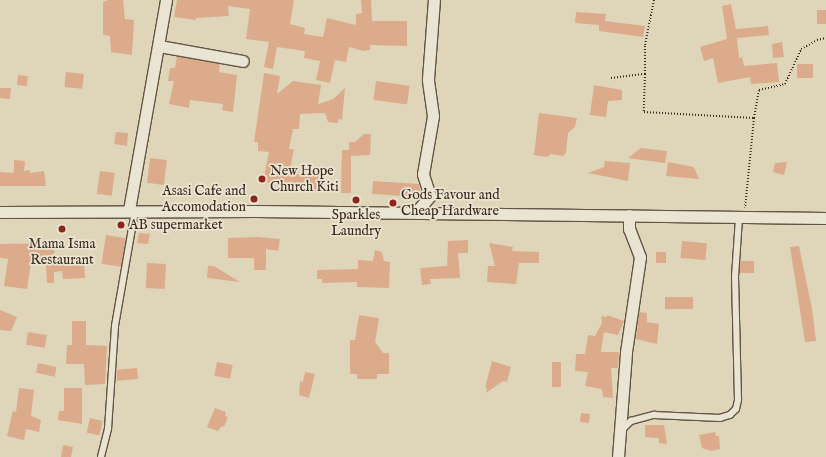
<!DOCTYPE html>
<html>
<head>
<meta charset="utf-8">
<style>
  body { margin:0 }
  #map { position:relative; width:826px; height:457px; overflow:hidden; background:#dfd6b9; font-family:"IM FELL English",serif }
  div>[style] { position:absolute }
  .building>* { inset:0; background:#dcab8c; transform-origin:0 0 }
  .path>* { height:2px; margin-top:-1px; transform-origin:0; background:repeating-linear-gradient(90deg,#3a281d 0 1px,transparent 0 3px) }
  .roads { filter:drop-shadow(1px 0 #635444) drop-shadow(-1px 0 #635444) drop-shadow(0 1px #635444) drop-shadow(0 -1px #635444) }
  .service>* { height:5.5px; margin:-2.75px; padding:0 2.75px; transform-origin:2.75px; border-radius:2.75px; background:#eae4d2 }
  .minor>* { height:11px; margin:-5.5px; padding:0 5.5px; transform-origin:5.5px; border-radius:5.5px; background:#eae4d2 }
  .dots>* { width:11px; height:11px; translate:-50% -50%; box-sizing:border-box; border:2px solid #eae4d2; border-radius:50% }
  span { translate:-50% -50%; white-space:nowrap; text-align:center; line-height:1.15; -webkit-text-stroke:3.5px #eae4d2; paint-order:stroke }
  .poi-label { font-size:14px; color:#3a281d }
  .left { translate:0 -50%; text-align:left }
  .right { translate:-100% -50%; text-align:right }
</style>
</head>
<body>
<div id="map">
  <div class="building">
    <div style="clip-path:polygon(108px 0,123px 0,125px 19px,134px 20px,132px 55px,111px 52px,110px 36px,103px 35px,103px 2px)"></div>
    <div style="clip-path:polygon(177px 0,294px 0,290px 24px,305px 28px,304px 34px,323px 37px,327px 18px,356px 25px,356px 14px,362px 13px,361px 0,371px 0,372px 21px,407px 21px,407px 46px,370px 45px,370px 50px,363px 51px,349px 47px,346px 62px,335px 60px,330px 83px,316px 80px,320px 61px,304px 58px,305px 51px,277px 47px,273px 69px,264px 67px,269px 42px,246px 39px,250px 9px,228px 6px,229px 16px,196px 18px,196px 20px,174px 17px)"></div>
    <div style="clip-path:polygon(731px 4px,736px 29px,768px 26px,769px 35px,737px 38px,739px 58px,742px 57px,744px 66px,777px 63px,779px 82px,751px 84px,750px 77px,718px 83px,713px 58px,704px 61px,700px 47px,727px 39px,722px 6px)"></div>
    <div style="left:817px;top:10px;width:9px;height:14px"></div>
    <div style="clip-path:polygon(576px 12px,606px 14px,605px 21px,645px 26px,643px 37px,599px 31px,599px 25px,575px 23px)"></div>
    <div style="clip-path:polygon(782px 42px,784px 57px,773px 58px,772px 44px)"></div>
    <div style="clip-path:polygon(177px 56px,220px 64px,219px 72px,237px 75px,233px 112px,222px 110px,223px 104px,190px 100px,189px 108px,169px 104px,174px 81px,168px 81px,170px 68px,175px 68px)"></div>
    <div style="left:813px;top:64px;width:14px;height:16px;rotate:90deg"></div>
    <div style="left:66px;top:72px;width:18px;height:15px;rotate:6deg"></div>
    <div style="clip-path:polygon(264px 73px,280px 76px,277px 94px,293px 81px,321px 85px,318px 104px,333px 99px,345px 88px,342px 120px,338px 119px,338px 123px,328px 122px,325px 113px,300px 114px,299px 129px,293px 129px,289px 149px,294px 149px,289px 174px,319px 175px,318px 192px,281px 190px,283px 184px,263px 182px,269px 152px,258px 151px,258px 142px,254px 142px)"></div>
    <div style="left:18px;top:75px;width:10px;height:10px;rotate:6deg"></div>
    <div style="left:376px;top:81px;width:34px;height:19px;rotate:8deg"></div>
    <div style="clip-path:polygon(594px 85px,622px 90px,622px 100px,608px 101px,606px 117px,590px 115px)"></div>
    <div style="clip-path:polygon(0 88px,11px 88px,10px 99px,0 98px)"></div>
    <div style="clip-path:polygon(539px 113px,577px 118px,575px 127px,568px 133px,566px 153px,563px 156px,551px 154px,547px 157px,534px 155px)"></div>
    <div style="clip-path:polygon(116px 132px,128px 133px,127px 146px,114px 144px)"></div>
    <div style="clip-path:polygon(364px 134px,371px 134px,370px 155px,351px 156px,351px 193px,341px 193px,342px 150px,349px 150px,349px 142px,355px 142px)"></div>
    <div style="clip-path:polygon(641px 148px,667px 151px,665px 163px,628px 158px)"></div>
    <div style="left:150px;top:158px;width:17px;height:25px;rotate:7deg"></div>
    <div style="clip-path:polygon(14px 160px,25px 161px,24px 171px,30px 170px,30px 173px,44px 171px,46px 186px,0 186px,0 172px,14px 173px)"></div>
    <div style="clip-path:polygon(605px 161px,630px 163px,628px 181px,588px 173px,604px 167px)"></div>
    <div style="clip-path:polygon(668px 162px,694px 167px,699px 179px,666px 176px)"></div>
    <div style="clip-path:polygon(787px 162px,784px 175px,773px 172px,775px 163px)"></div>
    <div style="left:100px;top:171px;width:15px;height:23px;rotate:8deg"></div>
    <div style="clip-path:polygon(373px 181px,419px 184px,421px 195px,418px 197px,372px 194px)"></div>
    <div style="clip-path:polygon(139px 233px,150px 234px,148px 244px,137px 243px)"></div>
    <div style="left:106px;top:235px;width:20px;height:29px;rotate:9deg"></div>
    <div style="clip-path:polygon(258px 237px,280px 239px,278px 251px,266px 249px,266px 270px,254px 270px,254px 258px,228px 258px,228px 238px)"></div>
    <div style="clip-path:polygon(468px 240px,468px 253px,458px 253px,460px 278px,430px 279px,431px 284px,422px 285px,420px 268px,447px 266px,448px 241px)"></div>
    <div style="left:682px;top:241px;width:25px;height:17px;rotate:5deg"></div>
    <div style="clip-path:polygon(55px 243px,54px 261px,84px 259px,85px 278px,63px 279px,62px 271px,54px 272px,54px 283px,47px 283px,46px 265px,31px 262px,27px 289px,4px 286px,8px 259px,0 258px,0 244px)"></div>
    <div style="clip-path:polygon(489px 243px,513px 247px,512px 251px,539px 252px,539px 263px,519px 263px,516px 284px,487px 282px,488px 266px,495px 266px)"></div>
    <div style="clip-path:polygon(799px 246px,812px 309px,816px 341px,805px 342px,790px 247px)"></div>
    <div style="clip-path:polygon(375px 250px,382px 252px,384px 261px,390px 262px,389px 288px,357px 287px,357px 282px,322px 283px,322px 279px,317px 279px,317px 270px,358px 269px,358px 260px,373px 261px)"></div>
    <div style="left:666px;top:252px;width:11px;height:10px;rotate:90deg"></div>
    <div style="left:740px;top:261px;width:14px;height:12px"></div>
    <div style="left:147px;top:263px;width:19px;height:25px;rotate:3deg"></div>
    <div style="clip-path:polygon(208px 266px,214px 266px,240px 282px,207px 278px)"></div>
    <div style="left:665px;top:297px;width:28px;height:12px"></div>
    <div style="clip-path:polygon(0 310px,17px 317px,11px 331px,0 330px)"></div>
    <div style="clip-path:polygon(639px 312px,647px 313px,647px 322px,659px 324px,657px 344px,636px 339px)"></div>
    <div style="clip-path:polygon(359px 315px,379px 318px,375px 342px,383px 353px,389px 353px,389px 374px,377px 374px,377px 379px,357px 379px,357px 374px,350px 374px,350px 340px,355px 340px)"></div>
    <div style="clip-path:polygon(607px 315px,624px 321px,618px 335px,604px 332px,601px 352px,619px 352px,618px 368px,611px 368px,613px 398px,603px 397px,602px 389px,585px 386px,588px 372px,575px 371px,576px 354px,585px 354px,588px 335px,595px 336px,602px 323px,601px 316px,607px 317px)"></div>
    <div style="clip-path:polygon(72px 321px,86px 321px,86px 345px,107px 346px,105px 384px,85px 385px,84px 364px,66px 364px,67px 345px,72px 345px)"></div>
    <div style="left:28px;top:332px;width:19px;height:13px;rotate:9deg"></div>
    <div style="clip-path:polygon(492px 361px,511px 367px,507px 382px,503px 381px,486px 393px,487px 388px,485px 388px)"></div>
    <div style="left:217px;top:362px;width:16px;height:14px;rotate:11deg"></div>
    <div style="left:552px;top:362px;width:9px;height:25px"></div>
    <div style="left:38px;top:363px;width:19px;height:10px;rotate:12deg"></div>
    <div style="left:137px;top:368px;width:11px;height:21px;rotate:85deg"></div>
    <div style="clip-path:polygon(305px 372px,315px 374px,309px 398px,299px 395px,300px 381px,303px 382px)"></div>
    <div style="clip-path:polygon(19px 388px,34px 390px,31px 416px,41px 420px,39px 432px,26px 429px,24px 440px,7px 436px,13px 411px,16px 412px)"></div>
    <div style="clip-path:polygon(64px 388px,82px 388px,82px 424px,58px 420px,59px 411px,64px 411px)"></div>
    <div style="clip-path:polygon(215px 408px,226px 412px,225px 416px,228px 417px,224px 427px,222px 426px,218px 431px,207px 427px)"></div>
    <div style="left:581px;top:413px;width:9px;height:9px;rotate:6deg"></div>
    <div style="left:90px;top:418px;width:13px;height:15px;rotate:13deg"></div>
    <div style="clip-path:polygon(645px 425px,664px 425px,667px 444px,659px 443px,659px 438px,645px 437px)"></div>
    <div style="clip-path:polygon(715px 432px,716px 436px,719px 436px,720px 449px,711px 451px,702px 448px,699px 435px)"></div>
    <div style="clip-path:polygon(63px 445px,73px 447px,71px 457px,61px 457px)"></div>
  </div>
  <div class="path">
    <div style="left:645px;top:74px;width:29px;rotate:-90deg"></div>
    <div style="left:645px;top:45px;width:46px;rotate:-78.7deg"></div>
    <div style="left:611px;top:78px;width:34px;rotate:-7deg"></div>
    <div style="left:645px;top:74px;width:38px;rotate:92deg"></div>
    <div style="left:644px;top:112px;width:110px;rotate:3.1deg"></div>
    <div style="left:754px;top:118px;width:90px;rotate:95.7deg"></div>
    <div style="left:754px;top:118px;width:28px;rotate:-80deg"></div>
    <div style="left:759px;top:90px;width:27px;rotate:-13deg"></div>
    <div style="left:785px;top:84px;width:38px;rotate:-65deg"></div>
    <div style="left:801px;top:49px;width:18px;rotate:-29deg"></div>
    <div style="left:817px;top:40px;width:9px;rotate:-13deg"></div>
  </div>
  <div class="roads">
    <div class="service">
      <div style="left:621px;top:431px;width:14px;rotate:-45deg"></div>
      <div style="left:631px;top:421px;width:24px;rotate:-15deg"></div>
      <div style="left:654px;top:415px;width:66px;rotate:2.6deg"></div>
      <div style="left:720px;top:418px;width:10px;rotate:-17deg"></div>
      <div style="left:730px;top:415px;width:8px;rotate:-45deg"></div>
      <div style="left:736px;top:409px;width:9px;rotate:-77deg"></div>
      <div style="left:738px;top:400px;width:123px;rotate:-91.4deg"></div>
      <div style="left:735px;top:277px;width:59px;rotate:-86.1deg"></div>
      <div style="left:101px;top:457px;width:29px;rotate:-76deg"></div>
      <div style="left:108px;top:429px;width:103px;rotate:-86.1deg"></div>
      <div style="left:115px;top:326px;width:117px;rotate:-80.1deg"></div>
    </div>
    <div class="minor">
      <div style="left:159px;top:46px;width:85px;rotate:10.1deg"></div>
      <div style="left:129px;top:210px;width:213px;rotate:-80deg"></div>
      <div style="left:0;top:212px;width:256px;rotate:-0.2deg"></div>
      <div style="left:256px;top:211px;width:570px;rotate:0.7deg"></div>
      <div style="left:416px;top:212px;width:21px;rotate:-49deg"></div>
      <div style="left:430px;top:196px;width:23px;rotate:-108deg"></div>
      <div style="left:423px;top:174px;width:59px;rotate:-80.2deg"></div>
      <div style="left:433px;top:116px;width:37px;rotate:-98deg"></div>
      <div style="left:428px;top:79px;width:79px;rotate:-85.7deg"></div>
      <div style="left:618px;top:457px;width:105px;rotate:-85.6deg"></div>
      <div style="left:626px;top:352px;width:96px;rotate:-81.6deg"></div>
      <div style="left:640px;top:257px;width:30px;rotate:-111deg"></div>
      <div style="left:629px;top:229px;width:14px;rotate:-90deg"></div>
    </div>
  </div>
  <div class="dots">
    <div style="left:262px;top:179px;background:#8f2418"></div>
    <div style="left:254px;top:199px;background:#8f2418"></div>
    <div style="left:356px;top:200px;background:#8f2418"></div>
    <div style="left:393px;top:203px;background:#8f2418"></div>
    <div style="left:121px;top:225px;background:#8f2418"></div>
    <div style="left:62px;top:229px;background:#8f2418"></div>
  </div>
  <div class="poi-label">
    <span class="left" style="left:270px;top:179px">New Hope<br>Church Kiti</span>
    <span class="right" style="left:246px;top:199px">Asasi Cafe and<br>Accomodation</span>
    <span class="left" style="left:401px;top:203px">Gods Favour and<br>Cheap Hardware</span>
    <span style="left:356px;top:223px">Sparkles<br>Laundry</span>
    <span class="left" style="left:129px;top:225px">AB supermarket</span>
    <span style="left:62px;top:252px">Mama Isma<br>Restaurant</span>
  </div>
</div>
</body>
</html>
